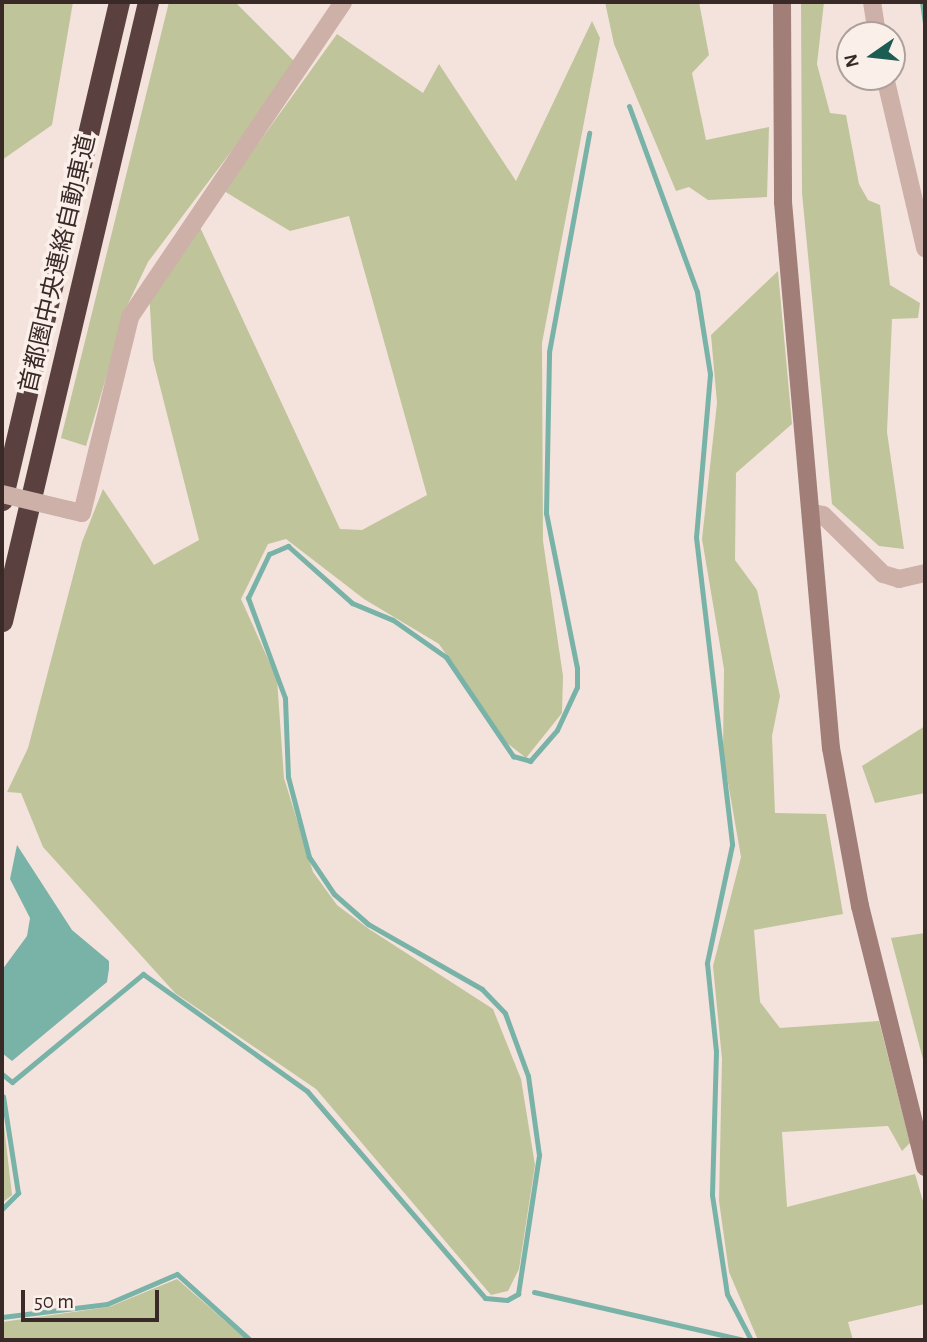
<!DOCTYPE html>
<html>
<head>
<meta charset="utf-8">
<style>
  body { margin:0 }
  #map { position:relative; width:927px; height:1342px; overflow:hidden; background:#f4e3dc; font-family:"Alegreya Sans","Noto Sans JP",sans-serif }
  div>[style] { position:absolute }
  .green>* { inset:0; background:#bfc49b }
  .water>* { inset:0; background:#79b3a8 }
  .stream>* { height:5px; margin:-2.5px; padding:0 2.5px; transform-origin:2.5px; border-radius:2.5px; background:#79b3a8 }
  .street>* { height:18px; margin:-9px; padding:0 9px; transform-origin:9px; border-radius:9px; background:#cdb0a7 }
  .secondary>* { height:18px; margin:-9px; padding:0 9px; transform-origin:9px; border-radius:9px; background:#a17e78 }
  .highway>* { height:21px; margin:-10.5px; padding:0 10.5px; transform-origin:10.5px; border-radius:10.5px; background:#5a413f }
  .street-bridge>* { height:18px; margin:-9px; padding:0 9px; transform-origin:9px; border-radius:9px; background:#cdb0a7 }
  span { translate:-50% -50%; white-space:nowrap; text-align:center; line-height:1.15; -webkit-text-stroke:7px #fbefe9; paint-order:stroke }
  .street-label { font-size:24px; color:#392a28 }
  .frame { position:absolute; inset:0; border:4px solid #392a28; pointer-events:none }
  .north { position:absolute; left:836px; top:21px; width:70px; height:70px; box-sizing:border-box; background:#fbefe9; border:2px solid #ada09c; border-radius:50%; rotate:256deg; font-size:19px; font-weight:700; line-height:28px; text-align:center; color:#392a28 }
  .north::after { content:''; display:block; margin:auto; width:24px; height:32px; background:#1b5d53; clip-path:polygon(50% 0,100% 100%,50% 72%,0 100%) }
  .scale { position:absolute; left:21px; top:1290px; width:138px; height:32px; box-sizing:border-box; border:4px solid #392a28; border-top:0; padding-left:9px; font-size:21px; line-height:24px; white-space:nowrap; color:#392a28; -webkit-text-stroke:5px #fbefe9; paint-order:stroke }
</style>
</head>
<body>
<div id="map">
  <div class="green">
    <div style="clip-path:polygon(2px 2px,73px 2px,52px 125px,2px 160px)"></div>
    <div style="clip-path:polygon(169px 2px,235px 2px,297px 64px,148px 262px,127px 306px,86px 446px,61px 438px)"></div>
    <div style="clip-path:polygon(605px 2px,699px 2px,709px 55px,692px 73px,706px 140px,769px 127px,767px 197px,708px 200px,689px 187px,676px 191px,614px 44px)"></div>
    <div style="clip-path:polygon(801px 2px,824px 2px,817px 64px,830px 113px,846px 115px,859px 184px,868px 200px,880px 205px,890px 285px,920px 303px,918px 318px,892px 319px,887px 432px,904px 549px,879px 546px,832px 504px,802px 193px)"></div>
    <div style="clip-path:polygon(592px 21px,600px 38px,542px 343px,543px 541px,563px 676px,562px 713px,526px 758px,507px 743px,439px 644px,364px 599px,286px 539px,268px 544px,241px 599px,277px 679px,284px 778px,313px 872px,337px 905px,369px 929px,493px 1009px,521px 1079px,535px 1165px,519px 1269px,508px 1291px,491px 1295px,316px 1089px,175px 993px,43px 847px,21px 793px,7px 792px,28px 748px,82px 542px,103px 489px,154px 565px,199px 540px,153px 359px,149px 291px,199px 225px,340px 529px,362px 530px,427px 495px,349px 216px,290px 231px,224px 191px,337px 34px,423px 93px,439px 64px,516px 181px)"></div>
    <div style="clip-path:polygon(778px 271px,792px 424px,736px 473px,735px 560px,757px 590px,780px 696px,772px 736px,775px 813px,826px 814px,843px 914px,754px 930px,760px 1002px,780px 1028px,879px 1021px,910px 1143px,902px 1151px,888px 1126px,782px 1132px,787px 1207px,915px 1174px,925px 1208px,925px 1304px,848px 1322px,853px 1340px,758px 1340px,729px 1272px,719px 1201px,722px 1059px,713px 966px,741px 857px,723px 754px,724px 669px,702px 539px,717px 403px,711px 335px)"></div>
    <div style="clip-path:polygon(925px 726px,925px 793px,875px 803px,862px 766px)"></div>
    <div style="clip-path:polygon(925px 933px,925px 1067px,891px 938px)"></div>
    <div style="clip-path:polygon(2px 1108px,12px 1195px,2px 1203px)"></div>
    <div style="clip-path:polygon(177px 1279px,247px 1340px,2px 1340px,2px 1322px,109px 1307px)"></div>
  </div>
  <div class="water">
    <div style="clip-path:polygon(17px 845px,72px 930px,109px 961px,109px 969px,107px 982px,12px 1061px,2px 1053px,2px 970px,27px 936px,30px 918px,10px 879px)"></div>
  </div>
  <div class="stream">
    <div style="left:922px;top:2px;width:21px;rotate:82deg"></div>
    <div style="left:629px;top:106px;width:198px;rotate:69.9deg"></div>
    <div style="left:697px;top:292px;width:83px;rotate:81deg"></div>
    <div style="left:710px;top:374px;width:164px;rotate:94.9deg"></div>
    <div style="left:696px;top:537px;width:310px;rotate:83.3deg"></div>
    <div style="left:732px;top:845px;width:121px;rotate:102deg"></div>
    <div style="left:707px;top:963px;width:88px;rotate:84.2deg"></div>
    <div style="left:716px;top:1051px;width:144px;rotate:91.6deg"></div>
    <div style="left:712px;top:1195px;width:100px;rotate:81.4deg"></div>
    <div style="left:727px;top:1294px;width:52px;rotate:62.4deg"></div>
    <div style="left:2px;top:1074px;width:13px;rotate:39deg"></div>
    <div style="left:12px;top:1082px;width:170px;rotate:-39.5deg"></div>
    <div style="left:143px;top:974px;width:201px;rotate:35.5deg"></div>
    <div style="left:307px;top:1091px;width:273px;rotate:49.3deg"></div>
    <div style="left:485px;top:1298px;width:22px;rotate:5deg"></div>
    <div style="left:507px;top:1300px;width:13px;rotate:-29deg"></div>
    <div style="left:518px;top:1294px;width:141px;rotate:-81.4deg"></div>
    <div style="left:539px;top:1155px;width:80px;rotate:-97.9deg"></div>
    <div style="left:528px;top:1076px;width:67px;rotate:-110.1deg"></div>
    <div style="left:505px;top:1013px;width:33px;rotate:-134deg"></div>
    <div style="left:482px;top:989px;width:131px;rotate:-150.3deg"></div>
    <div style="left:368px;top:924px;width:45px;rotate:-138.6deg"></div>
    <div style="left:334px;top:894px;width:45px;rotate:-124deg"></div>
    <div style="left:309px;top:857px;width:83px;rotate:-104.7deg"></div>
    <div style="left:288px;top:777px;width:79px;rotate:-92.2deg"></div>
    <div style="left:285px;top:698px;width:107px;rotate:-110.3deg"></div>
    <div style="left:248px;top:598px;width:49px;rotate:-64.5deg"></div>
    <div style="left:269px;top:554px;width:21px;rotate:-23deg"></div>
    <div style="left:288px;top:546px;width:86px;rotate:41.7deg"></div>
    <div style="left:352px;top:603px;width:44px;rotate:22.5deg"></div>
    <div style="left:393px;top:620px;width:65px;rotate:34.9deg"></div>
    <div style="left:446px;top:657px;width:120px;rotate:55.9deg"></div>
    <div style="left:513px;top:756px;width:18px;rotate:16deg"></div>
    <div style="left:530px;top:761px;width:41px;rotate:-48.9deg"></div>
    <div style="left:557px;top:730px;width:47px;rotate:-65.1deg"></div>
    <div style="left:577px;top:687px;width:19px;rotate:-90deg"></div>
    <div style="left:577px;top:668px;width:158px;rotate:-101.3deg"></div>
    <div style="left:546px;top:513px;width:161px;rotate:-88.9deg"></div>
    <div style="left:549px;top:352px;width:223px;rotate:-79.6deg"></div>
    <div style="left:2px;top:1209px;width:23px;rotate:-45deg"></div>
    <div style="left:18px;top:1193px;width:98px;rotate:-98.8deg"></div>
    <div style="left:534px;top:1292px;width:215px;rotate:12.9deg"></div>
    <div style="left:2px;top:1317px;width:106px;rotate:-7.1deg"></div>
    <div style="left:107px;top:1304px;width:76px;rotate:-23.2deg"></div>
    <div style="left:177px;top:1274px;width:98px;rotate:42.1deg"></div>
  </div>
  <div class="street">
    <div style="left:872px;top:2px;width:33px;rotate:81deg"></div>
    <div style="left:885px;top:77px;width:176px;rotate:76.8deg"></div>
    <div style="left:69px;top:510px;width:13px;rotate:13deg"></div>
    <div style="left:82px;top:513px;width:202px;rotate:-76.2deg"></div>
    <div style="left:130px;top:317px;width:380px;rotate:-55.9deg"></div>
    <div style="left:811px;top:513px;width:12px;rotate:9deg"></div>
    <div style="left:823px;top:515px;width:84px;rotate:44.5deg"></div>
    <div style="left:883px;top:574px;width:17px;rotate:17deg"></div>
    <div style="left:899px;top:579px;width:27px;rotate:-13deg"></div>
  </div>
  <div class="secondary">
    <div style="left:782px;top:2px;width:200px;rotate:89.7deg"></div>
    <div style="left:783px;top:202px;width:548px;rotate:84.98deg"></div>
    <div style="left:831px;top:748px;width:161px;rotate:79.6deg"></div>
    <div style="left:860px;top:906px;width:269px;rotate:76deg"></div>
  </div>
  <div class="highway">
    <div style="left:2px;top:500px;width:512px;rotate:-76.78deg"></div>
    <div style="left:2px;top:621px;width:636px;rotate:-76.73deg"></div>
  </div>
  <div class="street-bridge">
    <div style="left:2px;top:494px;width:69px;rotate:13.4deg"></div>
  </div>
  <div class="street-label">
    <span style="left:59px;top:264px;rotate:-77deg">首都圏中央連絡自動車道</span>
  </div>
  <div class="frame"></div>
  <div class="north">N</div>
  <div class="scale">50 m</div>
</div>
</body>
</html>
